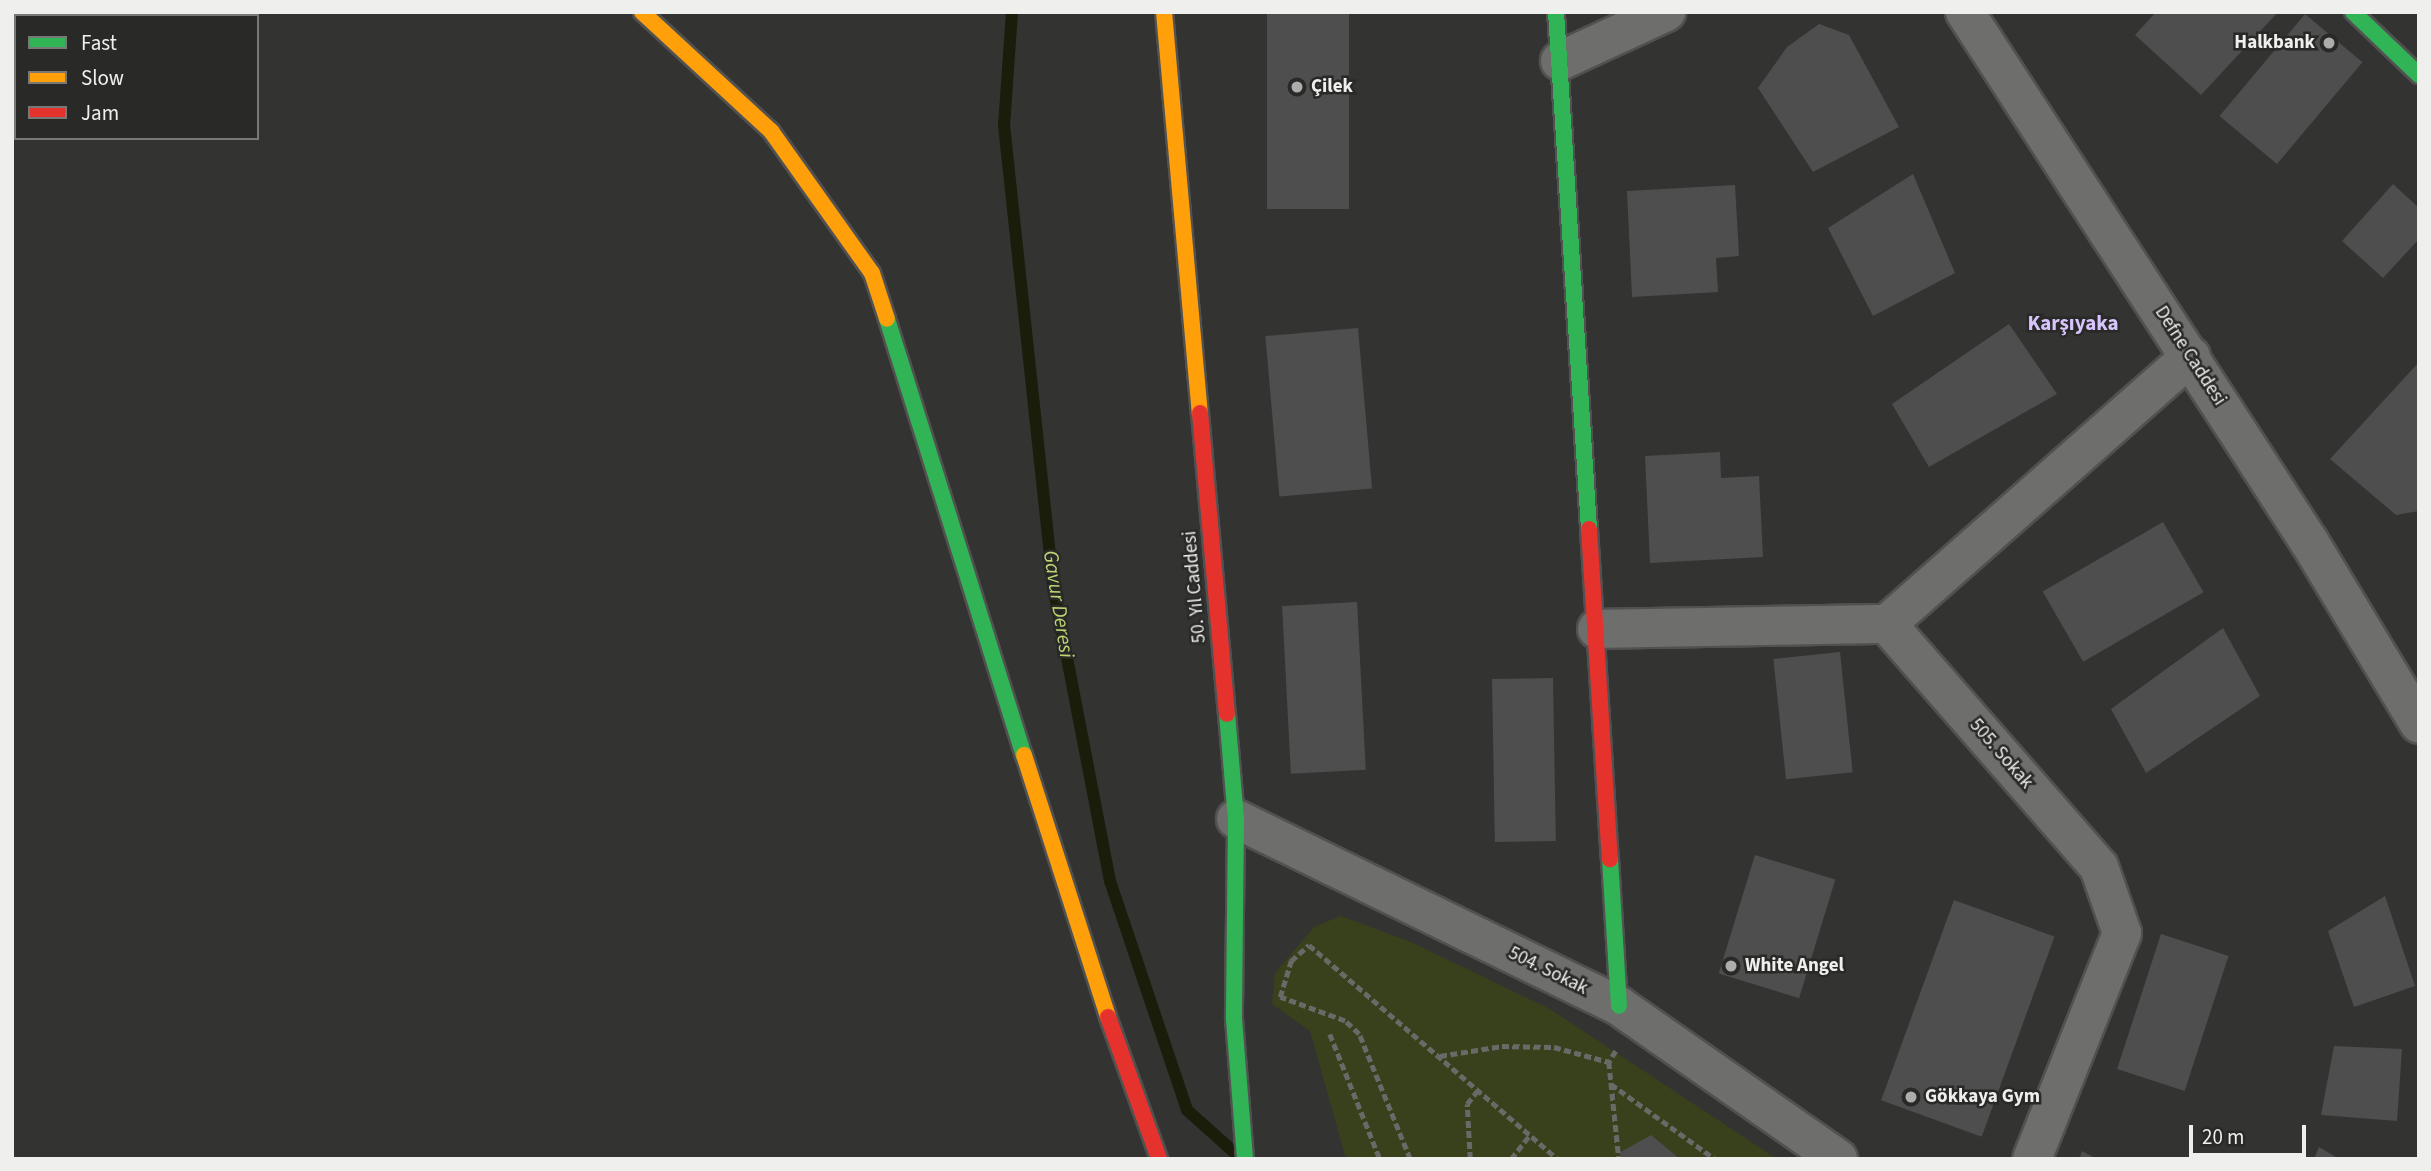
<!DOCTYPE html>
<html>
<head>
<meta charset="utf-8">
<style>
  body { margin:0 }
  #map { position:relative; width:2431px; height:1171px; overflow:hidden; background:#333332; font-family:"Source Sans 3",sans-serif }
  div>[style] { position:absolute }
  .green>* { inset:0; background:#38411c }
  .stream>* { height:12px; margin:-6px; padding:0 6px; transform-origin:6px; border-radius:6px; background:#191d0a }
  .building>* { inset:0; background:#4e4e4e; transform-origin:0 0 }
  .path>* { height:4.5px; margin-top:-2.25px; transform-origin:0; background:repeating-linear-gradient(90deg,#696968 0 7px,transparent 0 10.5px) }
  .roads { filter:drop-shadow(2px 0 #515151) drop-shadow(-2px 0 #515151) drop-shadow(0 2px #515151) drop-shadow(0 -2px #515151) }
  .street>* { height:38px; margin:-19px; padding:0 19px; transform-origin:19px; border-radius:19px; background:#6e6e6d }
  .fast>* { height:16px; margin:-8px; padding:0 8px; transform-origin:8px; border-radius:8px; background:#30b455 }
  .slow>* { height:16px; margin:-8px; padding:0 8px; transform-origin:8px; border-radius:8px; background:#ff9f0a }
  .jam>* { height:16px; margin:-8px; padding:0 8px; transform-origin:8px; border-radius:8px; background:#e5322d }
  .dots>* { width:19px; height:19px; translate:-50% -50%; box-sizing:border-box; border:4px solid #292a27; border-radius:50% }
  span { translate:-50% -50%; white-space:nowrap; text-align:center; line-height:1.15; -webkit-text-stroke:5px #292a27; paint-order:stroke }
  .poi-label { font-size:19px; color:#efefee; font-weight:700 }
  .right { translate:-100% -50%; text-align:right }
  .left { translate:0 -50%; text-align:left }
  .street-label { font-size:19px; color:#efefee }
  .neighbourhood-label { font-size:21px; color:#d8c4fc; font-weight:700 }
  .water-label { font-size:21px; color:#bdd573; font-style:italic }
  .frame { position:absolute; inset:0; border:14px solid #efefee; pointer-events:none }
  .legend { position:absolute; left:14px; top:14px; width:245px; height:126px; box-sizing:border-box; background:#292a27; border:2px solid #787977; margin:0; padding:9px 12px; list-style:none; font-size:21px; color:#efefee }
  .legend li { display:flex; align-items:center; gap:14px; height:35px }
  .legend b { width:35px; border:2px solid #787977 }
  .scale { position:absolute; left:2189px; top:1125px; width:117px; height:32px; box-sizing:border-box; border:4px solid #efefee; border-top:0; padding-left:9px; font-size:21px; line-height:24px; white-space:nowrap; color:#efefee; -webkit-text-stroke:5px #292a27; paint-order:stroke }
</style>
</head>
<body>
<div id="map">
  <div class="green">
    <div style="clip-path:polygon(1341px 916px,1411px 942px,1550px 1009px,1777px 1159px,1346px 1159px,1310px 1031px,1272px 1004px,1275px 973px,1314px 927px)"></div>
  </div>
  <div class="stream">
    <div style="left:1012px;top:12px;width:113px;rotate:94deg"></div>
    <div style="left:1004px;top:125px;width:463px;rotate:83.9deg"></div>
    <div style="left:1053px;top:585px;width:301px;rotate:79.1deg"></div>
    <div style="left:1110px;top:881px;width:242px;rotate:71.4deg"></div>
    <div style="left:1187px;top:1110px;width:66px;rotate:41.9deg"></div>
  </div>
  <div class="building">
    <div style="left:1267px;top:12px;width:82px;height:197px"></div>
    <div style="clip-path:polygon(2156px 12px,2278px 12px,2201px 95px,2135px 35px)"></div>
    <div style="left:2305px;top:14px;width:75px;height:133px;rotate:40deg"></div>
    <div style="clip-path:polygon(1819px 24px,1849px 35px,1899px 127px,1813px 172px,1758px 88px,1787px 47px)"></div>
    <div style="clip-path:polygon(1913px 174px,1955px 273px,1873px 316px,1828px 228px)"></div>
    <div style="clip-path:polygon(2393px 184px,2419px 208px,2419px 239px,2383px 278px,2342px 241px)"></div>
    <div style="clip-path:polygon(1735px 185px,1739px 256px,1716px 258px,1718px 292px,1632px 297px,1627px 191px)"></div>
    <div style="clip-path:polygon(2009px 324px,2057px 394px,1929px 467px,1892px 404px)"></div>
    <div style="left:1358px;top:328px;width:161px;height:93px;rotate:85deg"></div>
    <div style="clip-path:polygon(2419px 362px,2419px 511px,2396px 515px,2330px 459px)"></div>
    <div style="clip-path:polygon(1720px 452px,1721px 478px,1759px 476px,1763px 557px,1650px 563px,1645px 456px)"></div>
    <div style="left:2163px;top:522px;width:81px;height:139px;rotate:60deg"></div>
    <div style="left:1357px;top:602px;width:168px;height:75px;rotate:87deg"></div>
    <div style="clip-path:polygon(2223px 628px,2260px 696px,2146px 773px,2111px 709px)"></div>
    <div style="left:1840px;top:652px;width:121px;height:67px;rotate:84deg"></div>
    <div style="left:1553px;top:678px;width:163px;height:61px;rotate:89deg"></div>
    <div style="left:1755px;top:855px;width:84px;height:124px;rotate:17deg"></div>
    <div style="clip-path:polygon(2385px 896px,2415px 986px,2354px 1007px,2328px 931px)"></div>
    <div style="left:1954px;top:900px;width:107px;height:213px;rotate:20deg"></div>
    <div style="left:2161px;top:934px;width:71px;height:142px;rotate:18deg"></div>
    <div style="clip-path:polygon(2334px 1046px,2402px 1049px,2397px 1121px,2321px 1115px)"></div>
    <div style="clip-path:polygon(1651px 1135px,1680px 1159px,1623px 1159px,1619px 1153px)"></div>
    <div style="clip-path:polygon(2319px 1147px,2339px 1159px,2314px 1159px)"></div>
    <div style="clip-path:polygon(2082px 1151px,2097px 1159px,2079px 1159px)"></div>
  </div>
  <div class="path">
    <div style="left:1330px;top:1034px;width:135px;rotate:68.2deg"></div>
    <div style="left:1616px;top:1051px;width:13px;rotate:122deg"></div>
    <div style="left:1609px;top:1062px;width:98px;rotate:84.1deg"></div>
    <div style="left:1440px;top:1056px;width:63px;rotate:-9.2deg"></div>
    <div style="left:1502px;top:1046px;width:52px;rotate:1.1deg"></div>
    <div style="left:1554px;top:1047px;width:57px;rotate:15.3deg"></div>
    <div style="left:1611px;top:1084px;width:128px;rotate:35.8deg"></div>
    <div style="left:1410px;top:1159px;width:135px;rotate:-112.2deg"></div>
    <div style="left:1359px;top:1034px;width:19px;rotate:-137deg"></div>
    <div style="left:1345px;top:1021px;width:69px;rotate:-159.7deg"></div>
    <div style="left:1280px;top:997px;width:38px;rotate:-73deg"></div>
    <div style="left:1291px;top:961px;width:24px;rotate:-42deg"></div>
    <div style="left:1309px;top:945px;width:328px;rotate:40.7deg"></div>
    <div style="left:1470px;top:1159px;width:55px;rotate:-93.1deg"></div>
    <div style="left:1467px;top:1104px;width:18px;rotate:-52deg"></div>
    <div style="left:1511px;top:1159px;width:31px;rotate:-52deg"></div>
  </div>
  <div class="roads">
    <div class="street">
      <div style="left:1965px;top:12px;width:633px;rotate:56.99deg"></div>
      <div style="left:2310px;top:543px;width:211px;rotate:58.9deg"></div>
      <div style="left:1560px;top:61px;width:117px;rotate:-24.8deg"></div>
      <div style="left:1887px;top:624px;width:405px;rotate:-41.4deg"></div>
      <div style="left:1597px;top:629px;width:290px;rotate:-1deg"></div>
      <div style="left:1887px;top:624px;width:322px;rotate:48.9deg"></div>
      <div style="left:2099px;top:867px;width:70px;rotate:70.8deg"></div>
      <div style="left:2122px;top:933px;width:243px;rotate:111.7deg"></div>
      <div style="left:1236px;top:819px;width:426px;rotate:26deg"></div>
      <div style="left:1619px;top:1006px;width:267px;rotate:34.9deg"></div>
    </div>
    <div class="fast">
      <div style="left:1556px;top:12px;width:518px;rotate:86.35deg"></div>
      <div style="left:2353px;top:12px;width:91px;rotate:43.7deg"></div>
      <div style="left:887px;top:319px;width:457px;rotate:72.6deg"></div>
      <div style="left:1227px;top:714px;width:105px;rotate:85.1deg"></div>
      <div style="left:1236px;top:819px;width:200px;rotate:90.6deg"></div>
      <div style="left:1234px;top:1019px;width:140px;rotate:85.5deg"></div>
      <div style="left:1610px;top:859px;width:147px;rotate:86.5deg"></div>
    </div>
    <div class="slow">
      <div style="left:642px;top:12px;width:176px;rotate:42.7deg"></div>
      <div style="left:771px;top:131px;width:174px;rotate:54.6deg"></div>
      <div style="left:872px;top:273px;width:48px;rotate:71.9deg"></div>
      <div style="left:1164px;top:12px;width:403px;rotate:84.9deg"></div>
      <div style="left:1024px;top:755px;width:275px;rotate:72.2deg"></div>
    </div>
    <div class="jam">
      <div style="left:1200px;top:413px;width:302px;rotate:84.9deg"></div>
      <div style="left:1589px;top:529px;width:331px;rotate:86.4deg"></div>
      <div style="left:1108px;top:1017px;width:151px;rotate:70.2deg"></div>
    </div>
  </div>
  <div class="dots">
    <div style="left:2329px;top:43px;background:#adadac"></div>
    <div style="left:1297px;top:87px;background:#adadac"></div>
    <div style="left:1731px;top:966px;background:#adadac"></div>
    <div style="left:1911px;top:1097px;background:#adadac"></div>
  </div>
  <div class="poi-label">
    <span class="right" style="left:2315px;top:43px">Halkbank</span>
    <span class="left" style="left:1311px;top:87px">Çilek</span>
    <span class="left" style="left:1745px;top:966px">White Angel</span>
    <span class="left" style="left:1925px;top:1097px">Gökkaya Gym</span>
  </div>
  <div class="street-label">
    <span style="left:2190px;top:356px;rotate:57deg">Defne Caddesi</span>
    <span style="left:1195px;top:587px;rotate:-95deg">50. Yıl Caddesi</span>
    <span style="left:2001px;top:754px;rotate:49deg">505. Sokak</span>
    <span style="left:1548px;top:971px;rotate:26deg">504. Sokak</span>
  </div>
  <div class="neighbourhood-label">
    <span style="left:2073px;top:323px">Karşıyaka</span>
  </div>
  <div class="water-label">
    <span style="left:1059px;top:604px;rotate:81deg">Gavur Deresi</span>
  </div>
  <div class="frame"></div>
  <ul class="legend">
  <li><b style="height:9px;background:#30b455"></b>Fast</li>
  <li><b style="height:9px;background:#ff9f0a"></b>Slow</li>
  <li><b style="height:9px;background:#e5322d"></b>Jam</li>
  </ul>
  <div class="scale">20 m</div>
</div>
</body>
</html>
